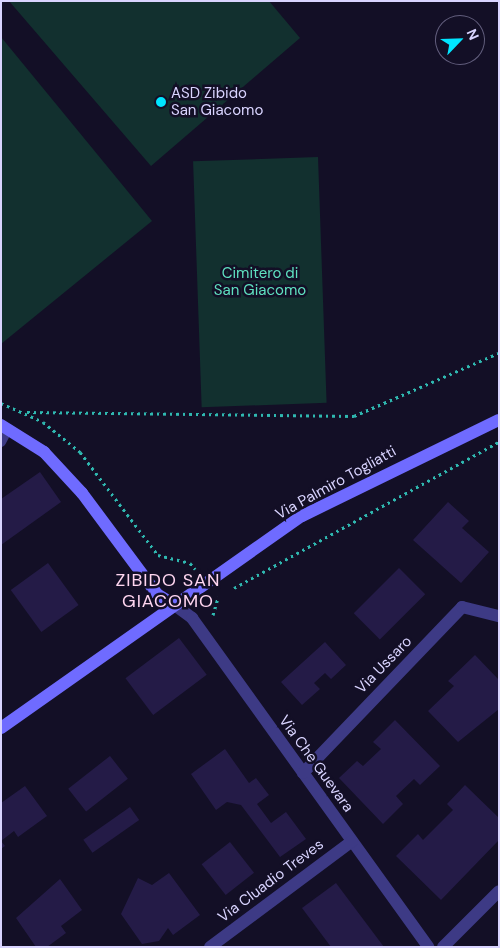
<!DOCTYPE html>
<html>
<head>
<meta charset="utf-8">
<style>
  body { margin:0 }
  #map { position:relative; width:500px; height:948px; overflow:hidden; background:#130f26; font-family:"DM Sans",sans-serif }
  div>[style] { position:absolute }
  .green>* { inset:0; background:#12302f; transform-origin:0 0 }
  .building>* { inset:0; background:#241b47; transform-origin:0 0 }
  .path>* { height:3px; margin-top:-1.5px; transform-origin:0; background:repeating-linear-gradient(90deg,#2fb8b0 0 2.5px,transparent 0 6.5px) }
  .lane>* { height:10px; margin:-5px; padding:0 5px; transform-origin:5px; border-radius:5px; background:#3d3a85 }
  .street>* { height:12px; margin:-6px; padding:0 6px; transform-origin:6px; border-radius:6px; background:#3d3a85 }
  .secondary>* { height:12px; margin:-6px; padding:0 6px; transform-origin:6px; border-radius:6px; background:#6f6bff }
  .dots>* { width:14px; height:14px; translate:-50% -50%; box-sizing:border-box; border:2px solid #130f26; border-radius:50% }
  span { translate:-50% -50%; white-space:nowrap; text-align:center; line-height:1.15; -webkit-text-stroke:5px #130f26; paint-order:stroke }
  .poi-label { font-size:15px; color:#d9d4ff }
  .left { translate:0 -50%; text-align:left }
  .park-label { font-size:15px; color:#5fe0c0 }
  .street-label { font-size:15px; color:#d9d4ff }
  .quarter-label { font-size:18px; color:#ffd6f0; letter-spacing:1px }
  .frame { position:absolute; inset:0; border:2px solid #d9d4ff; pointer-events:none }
  .north { position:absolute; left:435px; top:15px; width:50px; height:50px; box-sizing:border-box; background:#130f26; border:1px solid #625e7d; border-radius:50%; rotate:66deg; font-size:14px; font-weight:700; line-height:20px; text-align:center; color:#d9d4ff }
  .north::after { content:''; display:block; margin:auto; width:18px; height:22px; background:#00e5ff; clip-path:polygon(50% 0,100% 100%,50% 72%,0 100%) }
</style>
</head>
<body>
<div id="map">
  <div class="green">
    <div style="clip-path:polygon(9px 1px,269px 1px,300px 38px,151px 166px)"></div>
    <div style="clip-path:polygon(1px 37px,152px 221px,1px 344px)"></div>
    <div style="left:318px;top:157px;width:246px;height:125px;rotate:88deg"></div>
  </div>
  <div class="building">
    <div style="clip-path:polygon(40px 472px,61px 502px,1px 545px,1px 499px)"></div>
    <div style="clip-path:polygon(448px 502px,469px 521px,462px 528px,489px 552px,461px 583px,413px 540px)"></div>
    <div style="left:48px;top:563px;width:52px;height:46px;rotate:54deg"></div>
    <div style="left:399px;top:568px;width:37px;height:64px;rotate:45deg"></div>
    <div style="left:179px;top:638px;width:46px;height:67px;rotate:53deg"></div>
    <div style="clip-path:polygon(325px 642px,346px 665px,331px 679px,325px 673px,314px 683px,320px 689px,302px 705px,281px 682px)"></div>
    <div style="clip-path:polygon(475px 655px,499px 680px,499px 709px,458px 742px,428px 711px,454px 686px,448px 681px)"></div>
    <div style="clip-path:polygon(395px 720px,440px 766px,420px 785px,414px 779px,396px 796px,403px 804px,383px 824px,339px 778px,357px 761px,363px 766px,381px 749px,373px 742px)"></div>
    <div style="clip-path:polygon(225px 749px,249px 783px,256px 778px,269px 795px,257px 804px,271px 823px,286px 812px,306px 839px,280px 857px,241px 805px,227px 802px,216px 810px,191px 774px)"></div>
    <div style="left:110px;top:756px;width:29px;height:53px;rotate:52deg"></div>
    <div style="clip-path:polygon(465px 785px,499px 818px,499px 840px,441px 900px,396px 856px,418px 834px,423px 840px,453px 810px,447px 804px)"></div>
    <div style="clip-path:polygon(25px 786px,47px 816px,18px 837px,14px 831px,1px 841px,5px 846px,1px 849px,1px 803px)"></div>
    <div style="left:130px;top:807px;width:16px;height:57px;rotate:55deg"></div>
    <div style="left:230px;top:842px;width:39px;height:36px;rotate:52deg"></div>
    <div style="clip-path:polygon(169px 873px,200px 915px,173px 935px,168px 928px,159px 941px,142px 944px,121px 914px,138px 878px,152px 885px)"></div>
    <div style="clip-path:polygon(60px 879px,82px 910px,61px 926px,66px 933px,47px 947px,36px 947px,16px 918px)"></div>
    <div style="clip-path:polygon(336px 883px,384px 947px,331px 947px,302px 908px)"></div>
  </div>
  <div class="path">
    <div style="left:1px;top:403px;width:46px;rotate:24.3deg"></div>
    <div style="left:43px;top:422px;width:48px;rotate:39deg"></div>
    <div style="left:80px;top:452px;width:129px;rotate:52.9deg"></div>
    <div style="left:158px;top:555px;width:33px;rotate:14deg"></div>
    <div style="left:190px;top:563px;width:8px;rotate:50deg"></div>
    <div style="left:27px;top:412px;width:327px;rotate:0.7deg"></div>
    <div style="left:354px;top:416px;width:158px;rotate:-23.5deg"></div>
    <div style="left:234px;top:588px;width:303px;rotate:-28.9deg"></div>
    <div style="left:213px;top:615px;width:19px;rotate:-74deg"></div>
  </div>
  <div class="lane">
    <div style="left:1px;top:442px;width:15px;rotate:-62deg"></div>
  </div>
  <div class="street">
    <div style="left:173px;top:604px;width:24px;rotate:36deg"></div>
    <div style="left:192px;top:618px;width:405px;rotate:54.3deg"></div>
    <div style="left:303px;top:773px;width:230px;rotate:-46.2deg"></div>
    <div style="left:462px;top:607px;width:38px;rotate:14deg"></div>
    <div style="left:210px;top:947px;width:177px;rotate:-36.7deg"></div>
    <div style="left:443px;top:947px;width:79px;rotate:-45deg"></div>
  </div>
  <div class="secondary">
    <div style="left:1px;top:425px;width:51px;rotate:32.1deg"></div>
    <div style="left:44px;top:452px;width:56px;rotate:47.2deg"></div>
    <div style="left:82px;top:493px;width:126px;rotate:53.4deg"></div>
    <div style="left:157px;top:594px;width:19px;rotate:32deg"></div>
    <div style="left:1px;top:728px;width:368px;rotate:-35.2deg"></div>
    <div style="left:302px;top:516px;width:219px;rotate:-26deg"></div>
  </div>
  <div class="dots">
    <div style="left:161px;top:102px;background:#00e5ff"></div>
  </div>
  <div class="poi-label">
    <span class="left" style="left:171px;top:102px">ASD Zibido<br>San Giacomo</span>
  </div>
  <div class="park-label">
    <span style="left:260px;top:282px">Cimitero di<br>San Giacomo</span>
  </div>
  <div class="street-label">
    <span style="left:336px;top:483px;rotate:-29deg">Via Palmiro Togliatti</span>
    <span style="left:384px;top:665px;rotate:-46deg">Via Ussaro</span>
    <span style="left:316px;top:764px;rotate:54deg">Via Che Guevara</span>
    <span style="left:271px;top:881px;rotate:-37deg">Via Cluadio Treves</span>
  </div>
  <div class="quarter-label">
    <span style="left:168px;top:591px">ZIBIDO SAN<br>GIACOMO</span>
  </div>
  <div class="frame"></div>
  <div class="north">N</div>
</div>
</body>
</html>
